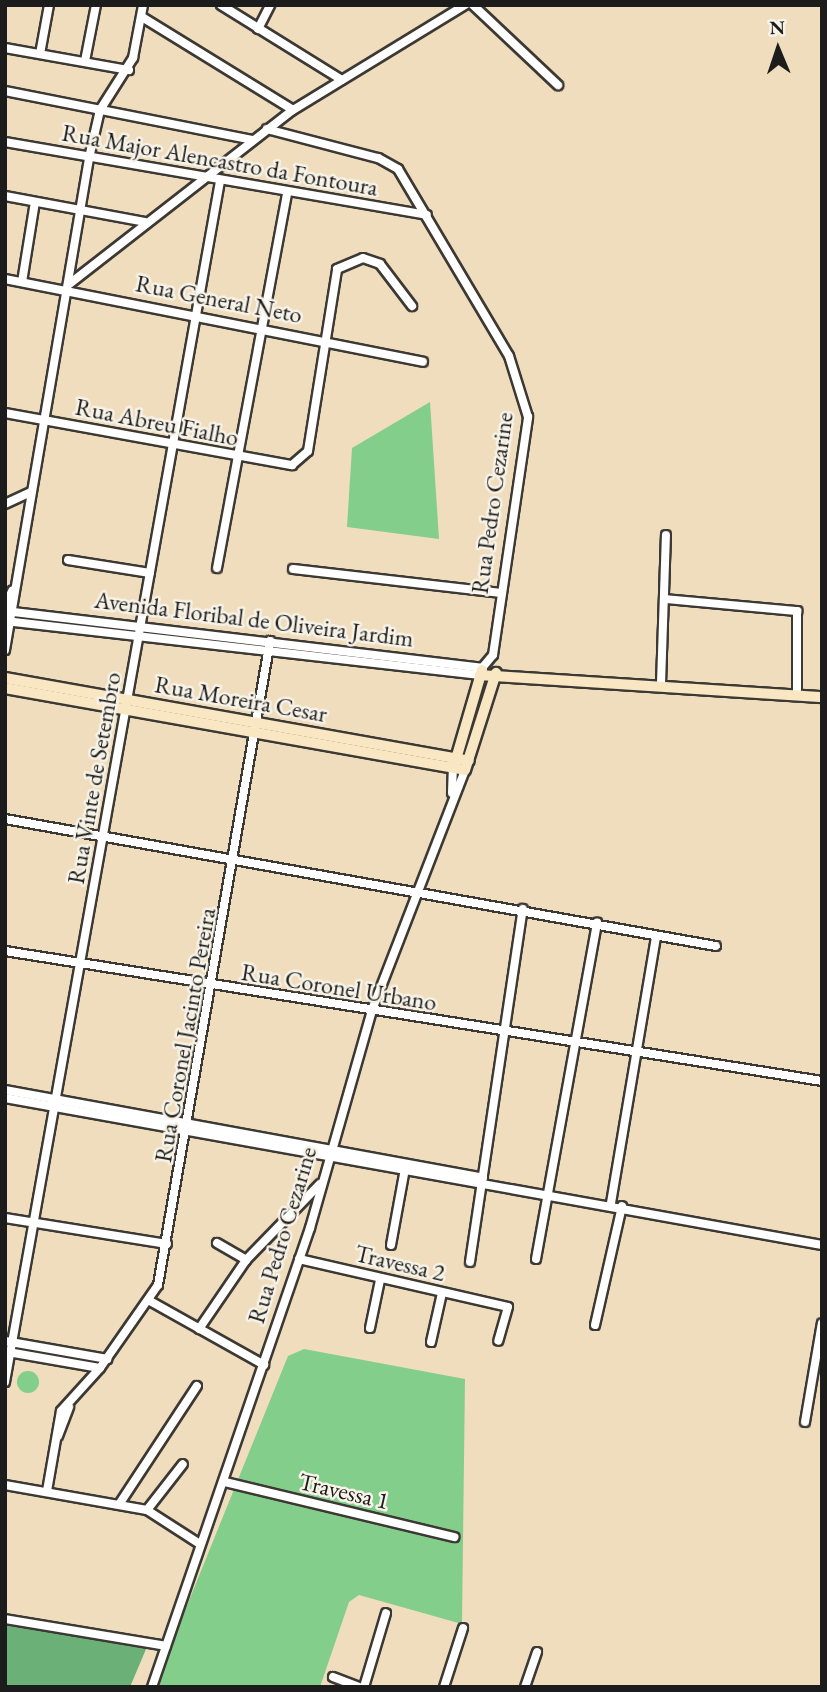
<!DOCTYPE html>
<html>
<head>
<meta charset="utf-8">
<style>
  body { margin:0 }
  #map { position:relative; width:827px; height:1692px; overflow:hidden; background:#f0ddbd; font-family:"EB Garamond",serif }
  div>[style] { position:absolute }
  .green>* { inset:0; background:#84ce8b }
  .round { border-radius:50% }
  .forest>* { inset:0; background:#6bb177 }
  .roads { filter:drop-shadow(2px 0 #3c3934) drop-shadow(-2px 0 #3c3934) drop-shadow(0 2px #3c3934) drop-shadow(0 -2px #3c3934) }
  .street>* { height:8px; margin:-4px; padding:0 4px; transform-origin:4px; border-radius:4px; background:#fff }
  .secondary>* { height:10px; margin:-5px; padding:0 5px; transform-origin:5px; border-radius:5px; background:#f9e7c3 }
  span { translate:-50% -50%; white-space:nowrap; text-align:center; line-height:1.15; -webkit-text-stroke:5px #f7f3e8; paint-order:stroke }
  .street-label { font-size:24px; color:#1c1c1c }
  .frame { position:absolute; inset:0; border:7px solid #1c1c1c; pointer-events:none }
  .north { position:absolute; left:743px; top:14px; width:70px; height:70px; -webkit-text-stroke:5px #f7f3e8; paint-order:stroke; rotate:358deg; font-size:19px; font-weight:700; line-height:28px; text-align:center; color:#1c1c1c }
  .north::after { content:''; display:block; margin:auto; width:24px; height:32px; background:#1c1c1c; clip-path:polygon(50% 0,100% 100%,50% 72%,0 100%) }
</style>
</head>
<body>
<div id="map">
  <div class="green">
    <div style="clip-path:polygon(430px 402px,439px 539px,347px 527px,352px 448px)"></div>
    <div style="clip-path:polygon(304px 1349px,465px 1379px,462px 1624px,359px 1595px,349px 1602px,320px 1687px,154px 1687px,288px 1356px)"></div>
    <div class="round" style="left:17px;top:1371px;width:22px;height:22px"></div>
  </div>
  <div class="forest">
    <div style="clip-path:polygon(7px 1619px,149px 1642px,130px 1687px,5px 1687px)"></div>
  </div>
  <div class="roads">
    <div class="street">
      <div style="left:221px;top:5px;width:142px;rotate:31.8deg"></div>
      <div style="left:473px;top:5px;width:117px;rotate:43.3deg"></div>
      <div style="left:142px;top:17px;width:177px;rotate:31.6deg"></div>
      <div style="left:258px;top:29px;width:27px;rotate:-63deg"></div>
      <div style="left:5px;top:48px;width:126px;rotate:10.1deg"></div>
      <div style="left:40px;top:54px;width:50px;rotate:-79.6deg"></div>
      <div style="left:85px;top:61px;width:57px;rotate:-78.9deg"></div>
      <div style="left:5px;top:91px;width:252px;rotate:11.2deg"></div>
      <div style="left:5px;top:142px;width:428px;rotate:9.8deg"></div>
      <div style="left:5px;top:196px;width:142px;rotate:10.5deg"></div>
      <div style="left:5px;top:279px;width:426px;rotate:11.2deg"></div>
      <div style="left:22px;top:282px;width:81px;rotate:-80.8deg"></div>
      <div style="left:68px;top:285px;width:285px;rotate:-37.9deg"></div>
      <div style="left:293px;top:110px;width:202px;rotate:-31.4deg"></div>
      <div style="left:5px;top:413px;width:292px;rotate:10.3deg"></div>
      <div style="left:292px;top:465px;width:21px;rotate:-41deg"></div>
      <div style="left:308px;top:451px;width:184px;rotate:-80.9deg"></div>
      <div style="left:337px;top:269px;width:28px;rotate:-23deg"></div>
      <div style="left:363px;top:258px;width:18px;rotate:19deg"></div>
      <div style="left:380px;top:264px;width:53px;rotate:52.7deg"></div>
      <div style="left:5px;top:504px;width:29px;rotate:-25deg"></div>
      <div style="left:68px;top:560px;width:83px;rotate:9deg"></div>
      <div style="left:217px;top:568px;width:381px;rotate:-79.4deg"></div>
      <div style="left:293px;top:569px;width:210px;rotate:6.6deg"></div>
      <div style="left:665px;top:599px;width:133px;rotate:5.2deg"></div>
      <div style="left:797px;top:611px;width:83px;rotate:90deg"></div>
      <div style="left:5px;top:606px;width:17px;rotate:-65deg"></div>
      <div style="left:5px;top:611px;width:480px;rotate:6.8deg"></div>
      <div style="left:482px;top:668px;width:17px;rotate:-50deg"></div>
      <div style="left:493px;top:655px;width:241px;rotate:-81.6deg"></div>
      <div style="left:528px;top:417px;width:64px;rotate:-107.3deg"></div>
      <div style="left:509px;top:356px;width:217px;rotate:-120.7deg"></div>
      <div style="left:398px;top:169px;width:23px;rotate:-151deg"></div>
      <div style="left:378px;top:158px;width:115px;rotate:-165.4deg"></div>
      <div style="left:5px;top:621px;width:478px;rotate:6.5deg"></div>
      <div style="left:5px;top:650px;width:499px;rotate:-80.3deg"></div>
      <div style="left:89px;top:158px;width:49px;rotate:-77.1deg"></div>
      <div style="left:100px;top:110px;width:62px;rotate:-57.6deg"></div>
      <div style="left:133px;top:58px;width:54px;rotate:-79.3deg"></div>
      <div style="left:661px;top:684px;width:149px;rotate:-88.1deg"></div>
      <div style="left:452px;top:793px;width:26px;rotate:-88deg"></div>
      <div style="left:5px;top:819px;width:722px;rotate:10.13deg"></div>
      <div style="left:5px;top:951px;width:827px;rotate:9.04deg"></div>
      <div style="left:5px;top:1090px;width:486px;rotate:10.4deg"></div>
      <div style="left:5px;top:1098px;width:830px;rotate:10.2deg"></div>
      <div style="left:611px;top:1203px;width:271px;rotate:-80.4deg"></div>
      <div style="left:5px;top:1218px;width:164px;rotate:9.1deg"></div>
      <div style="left:217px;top:1243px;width:34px;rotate:30deg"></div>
      <div style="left:391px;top:1245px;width:77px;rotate:-79.6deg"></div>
      <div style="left:299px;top:1259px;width:214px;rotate:12.9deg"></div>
      <div style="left:508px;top:1307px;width:35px;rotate:106deg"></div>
      <div style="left:536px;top:1259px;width:342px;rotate:-79.7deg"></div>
      <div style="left:470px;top:1262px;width:357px;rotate:-81.5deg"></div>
      <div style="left:150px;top:1301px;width:131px;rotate:29.3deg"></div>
      <div style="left:595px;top:1325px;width:122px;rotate:-77.2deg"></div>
      <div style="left:370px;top:1328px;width:49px;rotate:-78.2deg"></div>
      <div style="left:199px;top:1329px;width:83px;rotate:-55.7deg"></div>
      <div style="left:246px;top:1260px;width:106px;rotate:-45.8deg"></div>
      <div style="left:5px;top:1341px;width:104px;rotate:10deg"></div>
      <div style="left:431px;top:1342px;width:50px;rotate:-77.3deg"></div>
      <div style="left:8px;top:1352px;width:93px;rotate:9.9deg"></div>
      <div style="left:5px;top:1382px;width:1220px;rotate:-79.85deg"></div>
      <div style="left:805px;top:1422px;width:100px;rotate:-80.3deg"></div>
      <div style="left:58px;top:1436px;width:31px;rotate:-69deg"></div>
      <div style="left:225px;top:1482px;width:236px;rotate:13.5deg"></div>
      <div style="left:5px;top:1485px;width:144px;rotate:10deg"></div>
      <div style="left:147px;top:1510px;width:63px;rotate:32.7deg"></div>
      <div style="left:47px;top:1491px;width:81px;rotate:-80.1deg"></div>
      <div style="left:61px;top:1411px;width:58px;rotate:-47.8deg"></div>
      <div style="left:100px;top:1368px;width:101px;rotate:-55.1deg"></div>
      <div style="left:158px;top:1285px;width:654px;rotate:-80.13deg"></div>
      <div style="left:120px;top:1503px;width:140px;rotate:-56.7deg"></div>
      <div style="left:147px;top:1510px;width:58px;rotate:-52deg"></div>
      <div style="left:5px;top:1619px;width:163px;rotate:9.5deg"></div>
      <div style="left:333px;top:1677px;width:28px;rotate:21deg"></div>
      <div style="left:152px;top:1687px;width:485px;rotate:-71deg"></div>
      <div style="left:310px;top:1228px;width:227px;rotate:-74.1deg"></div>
      <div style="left:372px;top:1010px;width:257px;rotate:-68.8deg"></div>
      <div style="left:364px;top:1687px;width:77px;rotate:-73.4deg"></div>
      <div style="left:444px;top:1687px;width:62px;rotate:-72.1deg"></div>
      <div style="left:525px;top:1687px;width:37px;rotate:-71deg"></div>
    </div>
    <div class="secondary">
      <div style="left:480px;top:675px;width:343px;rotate:3.7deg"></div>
      <div style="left:5px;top:678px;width:471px;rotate:10.1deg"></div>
      <div style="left:5px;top:688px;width:467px;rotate:10.1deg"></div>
      <div style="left:465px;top:770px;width:102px;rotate:-72.3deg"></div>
      <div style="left:454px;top:766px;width:100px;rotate:-73.7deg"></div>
    </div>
  </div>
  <div class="street-label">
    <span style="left:220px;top:160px;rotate:10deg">Rua Major Alencastro da Fontoura</span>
    <span style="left:219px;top:299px;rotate:11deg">Rua General Neto</span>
    <span style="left:157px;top:422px;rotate:11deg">Rua Abreu Fialho</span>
    <span style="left:492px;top:503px;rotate:-82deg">Rua Pedro Cezarine</span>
    <span style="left:254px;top:619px;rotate:7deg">Avenida Floribal de Oliveira Jardim</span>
    <span style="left:241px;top:699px;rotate:10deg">Rua Moreira Cesar</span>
    <span style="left:94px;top:778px;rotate:-80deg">Rua Vinte de Setembro</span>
    <span style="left:339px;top:987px;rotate:9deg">Rua Coronel Urbano</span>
    <span style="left:185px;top:1035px;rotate:-80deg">Rua Coronel Jacinto Pereira</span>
    <span style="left:282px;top:1235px;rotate:-73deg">Rua Pedro Cezarine</span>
    <span style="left:400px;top:1263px;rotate:13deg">Travessa 2</span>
    <span style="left:344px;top:1491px;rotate:13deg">Travessa 1</span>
  </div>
  <div class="frame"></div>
  <div class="north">N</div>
</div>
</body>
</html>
